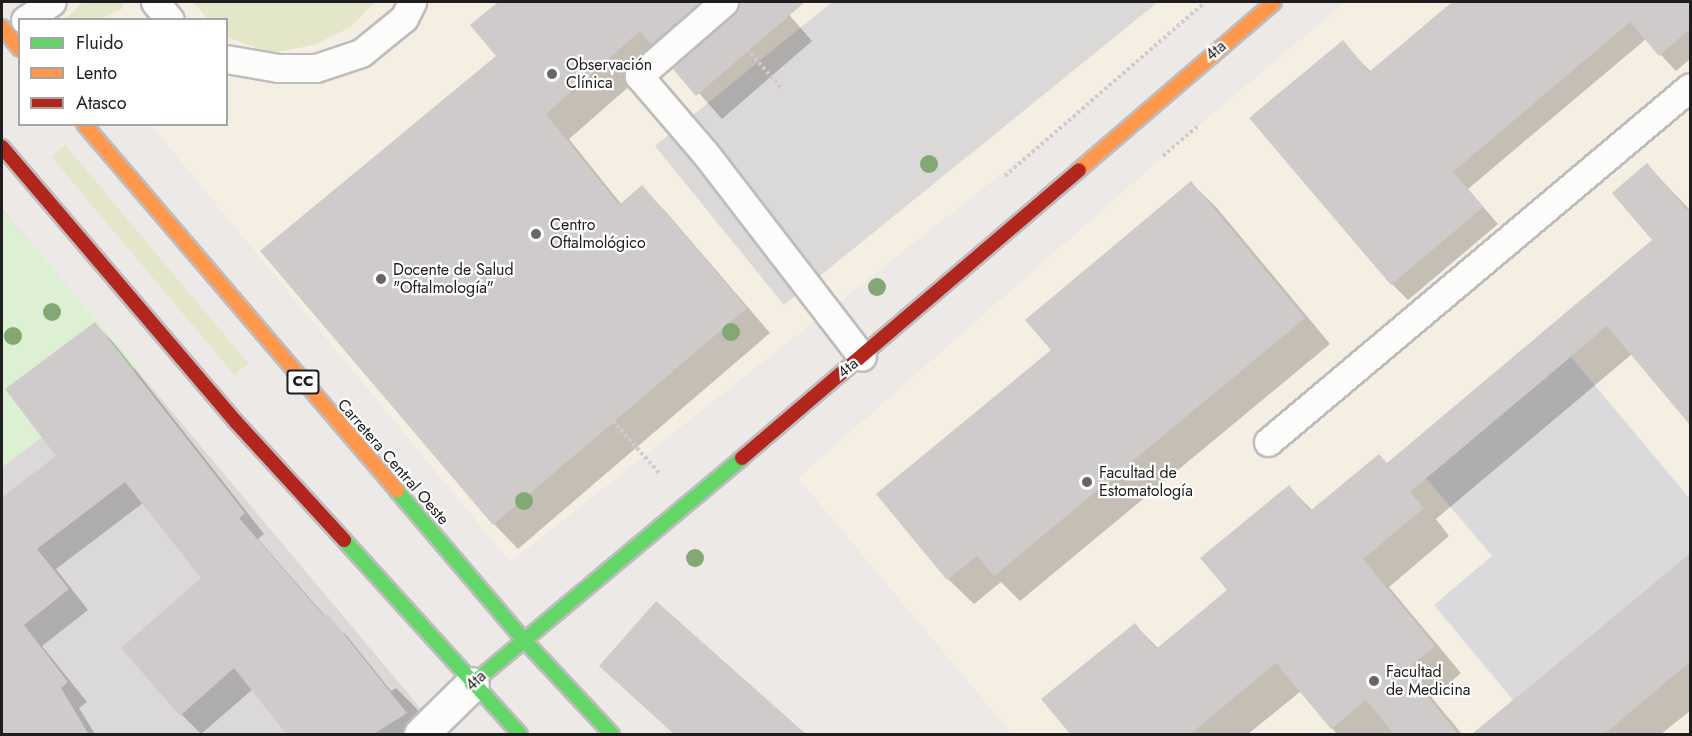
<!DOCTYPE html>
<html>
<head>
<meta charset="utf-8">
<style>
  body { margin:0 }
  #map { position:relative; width:1692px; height:736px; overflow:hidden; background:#ece9e7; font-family:Jost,sans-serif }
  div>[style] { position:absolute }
  .residential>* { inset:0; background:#dbd9d8 }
  .education>* { inset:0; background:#f5eee3 }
  .religious>* { inset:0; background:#dad9d8 }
  .grass>* { inset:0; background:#e3e6c8; transform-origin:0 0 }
  .park>* { inset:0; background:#def0d4 }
  .plaza>* { inset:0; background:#dadadd }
  .shadow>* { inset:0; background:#0003 }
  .building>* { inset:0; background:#cfcbca }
  .path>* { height:4px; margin-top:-2px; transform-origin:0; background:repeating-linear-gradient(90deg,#d5c8cb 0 3px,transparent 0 6px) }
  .roads { filter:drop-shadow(2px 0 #bebcbc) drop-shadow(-2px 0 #bebcbc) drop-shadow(0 2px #bebcbc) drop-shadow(0 -2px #bebcbc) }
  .lane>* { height:27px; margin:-13.5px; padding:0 13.5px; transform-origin:13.5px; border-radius:13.5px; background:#fcfcfb }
  .street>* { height:33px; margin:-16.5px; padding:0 16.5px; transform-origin:16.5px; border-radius:16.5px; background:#fcfcfb }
  .fast>* { height:14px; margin:-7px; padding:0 7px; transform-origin:7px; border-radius:7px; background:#63d668 }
  .slow>* { height:14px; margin:-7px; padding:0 7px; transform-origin:7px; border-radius:7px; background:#ff974d }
  .jam>* { height:14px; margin:-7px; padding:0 7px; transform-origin:7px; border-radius:7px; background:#b3261e }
  .trees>* { width:18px; height:18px; margin:-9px; border-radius:50%; background:#83a874 }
  .dots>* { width:16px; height:16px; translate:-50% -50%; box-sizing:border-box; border:3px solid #fff; border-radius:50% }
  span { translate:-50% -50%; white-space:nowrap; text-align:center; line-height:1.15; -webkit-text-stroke:4.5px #fff; paint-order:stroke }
  .shield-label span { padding:2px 4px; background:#fff; border:2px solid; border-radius:4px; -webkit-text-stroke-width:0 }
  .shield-label { font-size:15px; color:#1e1e1e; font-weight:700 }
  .street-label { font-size:16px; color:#1e1e1e }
  .poi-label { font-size:16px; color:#1e1e1e }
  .left { translate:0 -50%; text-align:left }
  .frame { position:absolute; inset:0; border:3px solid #1e1e1e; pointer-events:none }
  .legend { position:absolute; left:18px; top:18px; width:210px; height:108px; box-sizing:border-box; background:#fff; border:2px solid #a5a5a5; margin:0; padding:8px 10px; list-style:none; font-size:18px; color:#1e1e1e }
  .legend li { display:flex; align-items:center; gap:12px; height:30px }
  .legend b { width:30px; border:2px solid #a5a5a5 }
</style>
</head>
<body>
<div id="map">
  <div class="residential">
    <div style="clip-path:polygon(2px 209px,442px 734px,2px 734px)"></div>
  </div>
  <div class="education">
    <div style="clip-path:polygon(42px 2px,1204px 2px,1053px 133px,510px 562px,151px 125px,226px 124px,226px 20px,58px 19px)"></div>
    <div style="clip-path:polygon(1345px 2px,1690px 2px,1690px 499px,1571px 357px,1426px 478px,1492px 556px,1434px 605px,1513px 700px,1690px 553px,1690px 734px,1012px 734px,798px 478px,1199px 125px)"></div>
  </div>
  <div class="religious">
    <div style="clip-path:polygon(832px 2px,1158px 2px,784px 305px,655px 146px)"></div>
  </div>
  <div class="grass">
    <div style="clip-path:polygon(83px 2px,123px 2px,123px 8px,100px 19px,66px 19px)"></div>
    <div style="clip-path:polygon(193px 2px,375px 2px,351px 27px,314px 45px,271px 53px,227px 37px,226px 20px,208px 19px)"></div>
    <div style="left:65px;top:145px;width:285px;height:18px;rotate:50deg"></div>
  </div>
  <div class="park">
    <div style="clip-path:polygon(2px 210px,137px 367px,2px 467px)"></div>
  </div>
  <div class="plaza">
    <div style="clip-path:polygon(1571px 357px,1690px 499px,1690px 553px,1513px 700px,1434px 605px,1492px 556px,1426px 478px)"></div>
  </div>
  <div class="shadow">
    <div style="clip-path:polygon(500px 2px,778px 2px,812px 41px,722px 119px,665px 55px,569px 139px,622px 205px,641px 187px,666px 212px,770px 333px,518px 549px,494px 524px,498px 56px,472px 25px)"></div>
    <div style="clip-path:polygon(1455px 2px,1690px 2px,1690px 59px,1676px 71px,1646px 39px,1468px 189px,1498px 224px,1408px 300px,1392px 284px,1342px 42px,1371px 72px)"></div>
    <div style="clip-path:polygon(1647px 165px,1690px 210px,1690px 423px,1632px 354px,1436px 519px,1449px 536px,1389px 587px,1461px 673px,1432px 698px,1462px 734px,1337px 734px,1301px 691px,1248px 734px,1073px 734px,1135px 625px,1159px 649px,1229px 591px,1289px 487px,1313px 511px,1388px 464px,1654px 240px)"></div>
    <div style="clip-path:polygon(1191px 183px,1217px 208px,1330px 344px,1020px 601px,1001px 582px,974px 604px,948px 579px,1053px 350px)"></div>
    <div style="clip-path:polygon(95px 324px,115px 344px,264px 534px,258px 539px,326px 617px,347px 636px,391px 691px,396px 688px,416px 708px,432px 734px,291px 734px,253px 689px,201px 734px,181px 714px,204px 578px,143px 503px,56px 569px,88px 610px,42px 646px,87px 702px,79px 708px,95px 734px,2px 734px,2px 499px,58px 456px)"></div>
    <div style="clip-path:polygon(1690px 555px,1690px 711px,1661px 734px,1474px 734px)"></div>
  </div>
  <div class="building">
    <div style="clip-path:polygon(498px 2px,701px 2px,651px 44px,640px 31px,546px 114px,619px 205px,642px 185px,747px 308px,493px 525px,260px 251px,496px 56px,470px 25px)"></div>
    <div style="clip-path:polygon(739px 2px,805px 2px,696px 96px,672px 68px,734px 14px)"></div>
    <div style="clip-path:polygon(1452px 2px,1690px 2px,1690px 29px,1659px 56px,1630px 22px,1453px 172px,1483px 207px,1391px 285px,1249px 118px,1343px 40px,1369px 72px)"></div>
    <div style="clip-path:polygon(1647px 163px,1687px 210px,1690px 207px,1690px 425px,1607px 326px,1410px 492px,1424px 508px,1363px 559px,1435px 646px,1406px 670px,1459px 735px,1395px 735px,1366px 700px,1331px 729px,1276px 663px,1189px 735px,1071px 735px,1041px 699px,1135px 623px,1156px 649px,1227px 590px,1200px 558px,1289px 485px,1310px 511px,1379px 454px,1387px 463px,1652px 240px,1612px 193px)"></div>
    <div style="clip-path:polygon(1191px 181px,1305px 318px,994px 576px,977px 556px,947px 580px,876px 494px,1051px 350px,1025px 320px)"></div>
    <div style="clip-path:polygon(95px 322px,245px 513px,239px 518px,325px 617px,328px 614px,407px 713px,372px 735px,287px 735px,234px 668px,180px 716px,121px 648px,201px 578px,125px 482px,37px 549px,69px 589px,24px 625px,68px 682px,61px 688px,89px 735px,2px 735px,2px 497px,56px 456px,5px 389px)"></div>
    <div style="clip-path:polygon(1690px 553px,1690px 662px,1603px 735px,1471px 735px)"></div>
    <div style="clip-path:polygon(656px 601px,807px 735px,675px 735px,599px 666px)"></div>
  </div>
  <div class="path">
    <div style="left:739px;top:40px;width:64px;rotate:48.8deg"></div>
    <div style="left:1163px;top:156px;width:48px;rotate:-40.7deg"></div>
    <div style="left:1005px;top:176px;width:265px;rotate:-41deg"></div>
    <div style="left:613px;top:421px;width:71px;rotate:48.4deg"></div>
  </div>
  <div class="roads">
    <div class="lane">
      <div style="left:155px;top:2px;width:23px;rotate:50deg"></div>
      <div style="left:724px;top:2px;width:113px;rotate:139deg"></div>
      <div style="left:639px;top:76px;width:101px;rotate:49.4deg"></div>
      <div style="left:705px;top:153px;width:257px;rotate:52.4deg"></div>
      <div style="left:25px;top:20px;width:32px;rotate:-34deg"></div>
      <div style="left:226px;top:59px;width:53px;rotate:9.8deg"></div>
      <div style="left:278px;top:68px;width:38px"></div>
      <div style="left:316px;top:68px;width:47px;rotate:-18.4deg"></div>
      <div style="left:361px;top:53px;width:55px;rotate:-39.1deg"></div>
      <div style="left:404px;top:18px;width:18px;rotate:-63deg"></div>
      <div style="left:1268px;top:442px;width:551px;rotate:-40.07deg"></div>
    </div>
    <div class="street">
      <div style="left:421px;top:734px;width:71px;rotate:-44.4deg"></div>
    </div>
    <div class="fast">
      <div style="left:397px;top:491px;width:194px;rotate:49.6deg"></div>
      <div style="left:523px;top:639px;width:130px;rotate:46.9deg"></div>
      <div style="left:344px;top:540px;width:262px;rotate:47.8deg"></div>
      <div style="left:472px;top:684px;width:352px;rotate:-39.9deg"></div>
    </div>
    <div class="slow">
      <div style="left:2px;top:27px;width:28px;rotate:51deg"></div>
      <div style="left:84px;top:124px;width:482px;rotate:49.5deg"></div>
      <div style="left:1079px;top:170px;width:257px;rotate:-40.7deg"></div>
    </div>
    <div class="jam">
      <div style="left:2px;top:147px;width:361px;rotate:49.6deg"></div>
      <div style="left:236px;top:422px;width:160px;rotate:47.5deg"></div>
      <div style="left:742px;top:458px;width:443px;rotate:-40.5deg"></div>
    </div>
  </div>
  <div class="trees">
    <div style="left:929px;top:164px"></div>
    <div style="left:877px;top:287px"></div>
    <div style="left:52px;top:312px"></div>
    <div style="left:731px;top:332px"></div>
    <div style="left:13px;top:336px"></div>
    <div style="left:524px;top:501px"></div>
    <div style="left:695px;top:558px"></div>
  </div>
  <div class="dots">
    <div style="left:552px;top:74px;background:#666564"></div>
    <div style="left:536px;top:234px;background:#666564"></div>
    <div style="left:381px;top:279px;background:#666564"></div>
    <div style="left:1087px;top:482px;background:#666564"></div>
    <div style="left:1374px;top:681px;background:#666564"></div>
  </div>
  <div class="shield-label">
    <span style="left:303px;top:382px">CC</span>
  </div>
  <div class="street-label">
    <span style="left:1216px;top:51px;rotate:-41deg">4ta</span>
    <span style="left:848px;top:368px;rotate:-40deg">4ta</span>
    <span style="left:393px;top:462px;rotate:49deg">Carretera Central Oeste</span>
    <span style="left:476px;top:681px;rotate:-43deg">4ta</span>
  </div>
  <div class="poi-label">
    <span class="left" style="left:566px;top:74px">Observación<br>Clínica</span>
    <span class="left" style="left:550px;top:234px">Centro<br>Oftalmológico</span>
    <span class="left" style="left:393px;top:279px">Docente de Salud<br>"Oftalmología"</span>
    <span class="left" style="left:1099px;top:482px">Facultad de<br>Estomatología</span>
    <span class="left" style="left:1386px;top:681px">Facultad<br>de Medicina</span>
  </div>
  <div class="frame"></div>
  <ul class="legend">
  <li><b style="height:8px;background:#63d668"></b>Fluido</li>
  <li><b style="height:8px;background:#ff974d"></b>Lento</li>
  <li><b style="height:8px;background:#b3261e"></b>Atasco</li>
  </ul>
</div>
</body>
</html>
